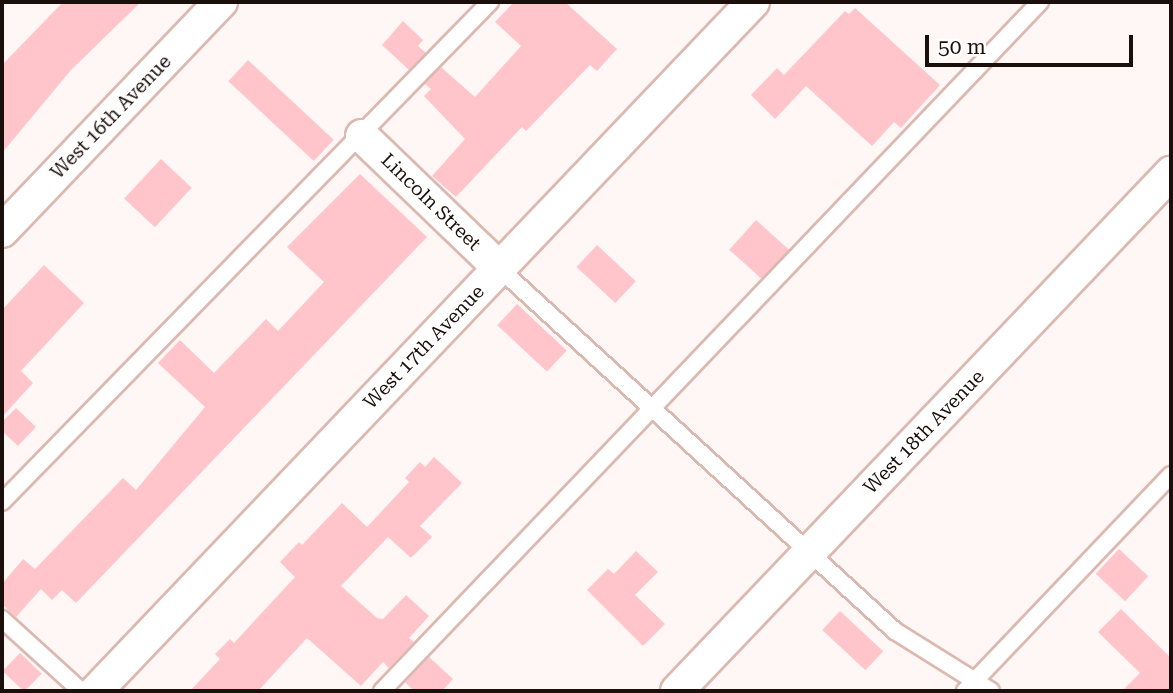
<!DOCTYPE html>
<html>
<head>
<meta charset="utf-8">
<style>
  body { margin:0 }
  #map { position:relative; width:1173px; height:693px; overflow:hidden; background:#fff7f5; font-family:"Roboto Serif",serif }
  div>[style] { position:absolute }
  .building>* { inset:0; background:#ffc5cb; transform-origin:0 0 }
  .roads { filter:drop-shadow(2px 0 #dcb9b0) drop-shadow(-2px 0 #dcb9b0) drop-shadow(0 2px #dcb9b0) drop-shadow(0 -2px #dcb9b0) }
  .service>* { height:16px; margin:-8px; padding:0 8px; transform-origin:8px; border-radius:8px; background:#fff }
  .minor>* { height:32px; margin:-16px; padding:0 16px; transform-origin:16px; border-radius:16px; background:#fff }
  span { translate:-50% -50%; white-space:nowrap; text-align:center; line-height:1.15; -webkit-text-stroke:6px #fff; paint-order:stroke }
  .street-label { font-size:19px; color:#1a0f0b }
  .frame { position:absolute; inset:0; border:4px solid #1a0f0b; pointer-events:none }
  .scale { position:absolute; left:925px; top:35px; width:208px; height:32px; box-sizing:border-box; border:4px solid #1a0f0b; border-top:0; padding-left:9px; font-size:21px; line-height:24px; white-space:nowrap; color:#1a0f0b; -webkit-text-stroke:5px #fff; paint-order:stroke }
</style>
</head>
<body>
<div id="map">
  <div class="building">
    <div style="clip-path:polygon(63px 2px,141px 2px,71px 70px,2px 153px,2px 65px)"></div>
    <div style="clip-path:polygon(514px 2px,565px 2px,617px 49px,597px 71px,590px 65px,526px 131px,522px 127px,456px 197px,432px 176px,465px 139px,424px 96px,431px 89px,425px 84px,441px 67px,475px 97px,521px 46px,495px 22px)"></div>
    <div style="clip-path:polygon(855px 8px,940px 85px,901px 128px,894px 122px,872px 146px,806px 86px,775px 119px,751px 95px,777px 68px,784px 75px,845px 11px,849px 14px)"></div>
    <div style="clip-path:polygon(403px 21px,423px 40px,418px 46px,426px 53px,409px 70px,382px 45px)"></div>
    <div style="left:248px;top:60px;width:117px;height:29px;rotate:43deg"></div>
    <div style="left:161px;top:159px;width:42px;height:54px;rotate:43deg"></div>
    <div style="clip-path:polygon(360px 174px,427px 237px,76px 603px,62px 590px,52px 600px,41px 589px,16px 617px,2px 604px,2px 584px,23px 559px,35px 569px,123px 478px,136px 490px,205px 407px,158px 363px,180px 340px,214px 373px,266px 319px,278px 331px,324px 282px,287px 247px)"></div>
    <div style="left:756px;top:220px;width:45px;height:40px;rotate:42deg"></div>
    <div style="left:597px;top:245px;width:53px;height:30px;rotate:43deg"></div>
    <div style="clip-path:polygon(44px 265px,84px 303px,21px 371px,33px 383px,2px 417px,2px 310px)"></div>
    <div style="left:517px;top:304px;width:68px;height:29px;rotate:43deg"></div>
    <div style="clip-path:polygon(16px 408px,36px 427px,18px 446px,2px 431px,2px 422px)"></div>
    <div style="clip-path:polygon(434px 457px,462px 483px,420px 526px,432px 537px,411px 558px,388px 537px,341px 586px,377px 618px,383px 619px,406px 595px,429px 616px,409px 638px,414px 642px,389px 668px,383px 662px,361px 686px,307px 638px,258px 691px,190px 691px,220px 659px,215px 654px,230px 639px,234px 643px,295px 577px,280px 562px,299px 542px,302px 545px,342px 503px,367px 527px,409px 482px,405px 478px,420px 462px,425px 467px)"></div>
    <div style="left:1119px;top:549px;width:40px;height:34px;rotate:43deg"></div>
    <div style="clip-path:polygon(636px 551px,658px 572px,635px 595px,665px 624px,643px 646px,587px 590px,608px 569px,614px 574px)"></div>
    <div style="clip-path:polygon(1121px 609px,1171px 658px,1171px 691px,1122px 691px,1140px 673px,1098px 632px)"></div>
    <div style="left:840px;top:611px;width:59px;height:26px;rotate:43deg"></div>
    <div style="left:20px;top:653px;width:30px;height:25px;rotate:44deg"></div>
    <div style="clip-path:polygon(429px 657px,453px 679px,442px 691px,414px 691px,405px 682px)"></div>
  </div>
  <div class="roads">
    <div class="service">
      <div style="left:499px;top:268px;width:537px;rotate:42.51deg"></div>
      <div style="left:895px;top:631px;width:113px;rotate:32deg"></div>
      <div style="left:2px;top:502px;width:699px;rotate:-45.7deg"></div>
      <div style="left:2px;top:619px;width:107px;rotate:42.3deg"></div>
      <div style="left:382px;top:691px;width:953px;rotate:-46.32deg"></div>
      <div style="left:965px;top:691px;width:298px;rotate:-46.4deg"></div>
    </div>
    <div class="minor">
      <div style="left:362px;top:136px;width:190px;rotate:43.9deg"></div>
      <div style="left:2px;top:231px;width:317px;rotate:-46.3deg"></div>
      <div style="left:96px;top:691px;width:952px;rotate:-46.36deg"></div>
      <div style="left:677px;top:691px;width:716px;rotate:-46.36deg"></div>
    </div>
  </div>
  <div class="street-label">
    <span style="left:111px;top:117px;rotate:-46deg">West 16th Avenue</span>
    <span style="left:431px;top:202px;rotate:44deg">Lincoln Street</span>
    <span style="left:424px;top:347px;rotate:-46deg">West 17th Avenue</span>
    <span style="left:924px;top:432px;rotate:-46deg">West 18th Avenue</span>
  </div>
  <div class="frame"></div>
  <div class="scale">50 m</div>
</div>
</body>
</html>
